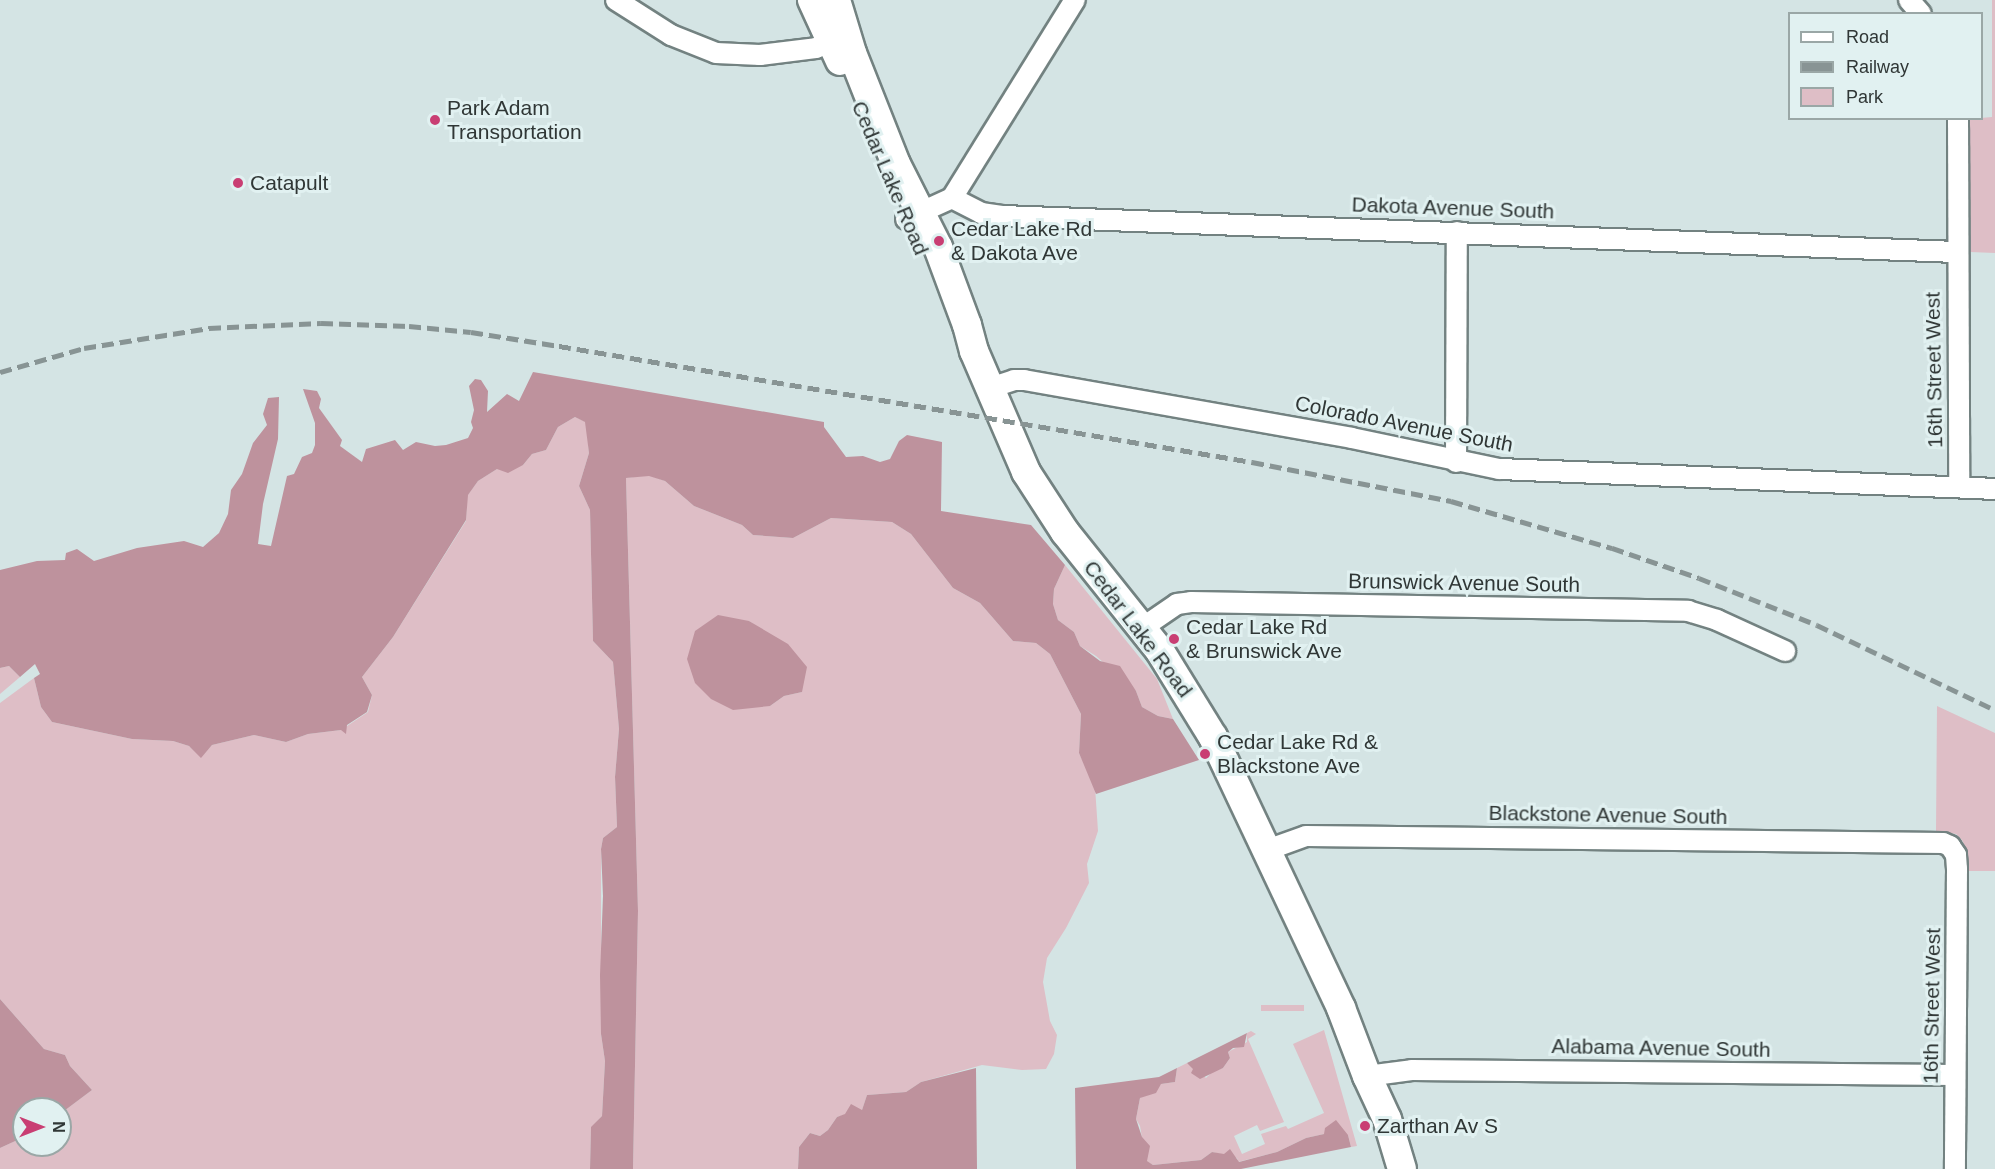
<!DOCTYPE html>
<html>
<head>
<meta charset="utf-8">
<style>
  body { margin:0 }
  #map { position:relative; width:1995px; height:1169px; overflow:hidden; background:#d4e4e4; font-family:Helvetica,sans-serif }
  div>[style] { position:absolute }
  .green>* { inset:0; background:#debec6; transform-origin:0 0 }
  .forest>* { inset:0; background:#be929d }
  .roads { filter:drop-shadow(2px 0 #738281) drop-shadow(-2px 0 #738281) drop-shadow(0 2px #738281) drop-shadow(0 -2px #738281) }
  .street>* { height:20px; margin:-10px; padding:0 10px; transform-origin:10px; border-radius:10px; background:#fff }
  .secondary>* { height:28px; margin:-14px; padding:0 14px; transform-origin:14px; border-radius:14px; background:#fff }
  .rail>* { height:4.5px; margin-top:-2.25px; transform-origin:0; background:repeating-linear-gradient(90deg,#889494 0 12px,transparent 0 18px) }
  .dots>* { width:16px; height:16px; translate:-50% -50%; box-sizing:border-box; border:3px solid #e1f1f1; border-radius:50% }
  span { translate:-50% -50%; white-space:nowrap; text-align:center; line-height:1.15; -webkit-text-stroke:6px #e1f1f1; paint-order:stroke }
  .poi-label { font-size:21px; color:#303736 }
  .left { translate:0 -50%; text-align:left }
  .street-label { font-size:21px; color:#303736 }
  .legend { position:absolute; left:1788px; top:12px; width:195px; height:108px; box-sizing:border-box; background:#e1f1f1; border:2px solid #9aa7a6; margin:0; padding:8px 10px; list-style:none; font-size:18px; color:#303736 }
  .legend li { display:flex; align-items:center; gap:12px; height:30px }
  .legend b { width:30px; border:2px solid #9aa7a6 }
  .north { position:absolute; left:12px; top:1097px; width:60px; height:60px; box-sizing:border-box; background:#e1f1f1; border:2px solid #9aa7a6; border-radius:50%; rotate:90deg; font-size:16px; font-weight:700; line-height:24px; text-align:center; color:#303736 }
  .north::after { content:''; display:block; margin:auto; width:21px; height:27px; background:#c93e73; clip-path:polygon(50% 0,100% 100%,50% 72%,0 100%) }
</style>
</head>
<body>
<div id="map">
  <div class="green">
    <div style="clip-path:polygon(1992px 0,1995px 0,1995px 253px,1970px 252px,1970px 119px,1992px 117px)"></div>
    <div style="clip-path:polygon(575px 417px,586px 422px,587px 429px,589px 453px,579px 486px,590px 510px,593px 641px,613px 662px,619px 729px,615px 777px,617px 827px,603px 838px,601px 849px,601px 1034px,605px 1061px,602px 1116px,591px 1128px,590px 1169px,0 1169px,0 1148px,24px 1137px,24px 1145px,60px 1145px,60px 1114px,92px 1090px,70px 1066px,65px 1055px,44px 1049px,0 999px,0 703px,34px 678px,41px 707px,52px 722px,132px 739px,173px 741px,189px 746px,201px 757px,212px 745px,254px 735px,286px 742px,308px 734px,341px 730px,368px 712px,372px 695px,362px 677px,393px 637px,466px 521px,467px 496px,478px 481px,497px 469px,523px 465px,532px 454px,546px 450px,558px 427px)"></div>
    <div style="clip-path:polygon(evenodd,649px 475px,665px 481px,694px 506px,742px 525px,753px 535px,793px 538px,831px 518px,892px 522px,911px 534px,953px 588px,980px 603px,1013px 641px,1036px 643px,1050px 654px,1081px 714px,1079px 753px,1095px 787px,1098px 831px,1087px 864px,1089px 883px,1066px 928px,1047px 958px,1043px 982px,1050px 1021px,1057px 1035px,1054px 1054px,1046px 1069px,1022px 1070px,982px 1065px,921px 1082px,906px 1092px,867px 1095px,862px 1110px,837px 1117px,828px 1130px,820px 1136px,810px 1133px,799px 1147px,798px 1169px,633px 1169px,638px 911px,626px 478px,649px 475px,749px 621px,765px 632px,802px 692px,784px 696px,770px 706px,749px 621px)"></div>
    <div style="clip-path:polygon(1065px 565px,1157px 679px,1173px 719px,1158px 716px,1142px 707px,1136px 691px,1096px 656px,1080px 646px,1074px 632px,1058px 620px,1053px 604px,1054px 589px)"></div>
    <div style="clip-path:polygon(9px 666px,20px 677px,0 694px,0 668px)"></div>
    <div style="clip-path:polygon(1937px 706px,1995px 733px,1995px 871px,1968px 871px,1968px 853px,1962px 840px,1956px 834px,1936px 831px)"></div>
    <div style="left:1304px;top:1005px;width:6px;height:43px;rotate:90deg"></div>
    <div style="clip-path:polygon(1324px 1030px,1357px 1146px,1351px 1147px,1348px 1135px,1324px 1134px,1306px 1138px,1277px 1152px,1238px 1162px,1237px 1158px,1212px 1152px,1201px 1160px,1153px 1165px,1146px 1161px,1140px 1126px,1136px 1119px,1140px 1098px,1161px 1084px,1175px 1082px,1177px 1068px,1187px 1063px,1206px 1078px,1212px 1072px,1223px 1068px,1230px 1058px,1228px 1052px,1247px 1042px,1247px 1033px,1251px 1031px,1256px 1034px,1248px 1039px,1284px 1122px,1260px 1131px,1257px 1125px,1234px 1136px,1242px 1154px,1265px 1144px,1261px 1134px,1286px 1126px,1288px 1129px,1324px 1113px,1293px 1044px)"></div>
  </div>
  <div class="forest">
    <div style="clip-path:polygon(533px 372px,824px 422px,824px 427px,846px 457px,863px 456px,880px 462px,890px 459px,899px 441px,907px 435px,942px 442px,941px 511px,1031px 525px,1065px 565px,1054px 589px,1053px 604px,1058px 620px,1074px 632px,1080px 646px,1100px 661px,1120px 666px,1136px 691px,1142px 707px,1158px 716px,1173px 719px,1199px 760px,1096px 794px,1079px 753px,1081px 714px,1050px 654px,1036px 643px,1013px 641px,980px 603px,953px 588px,911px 534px,892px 522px,831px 518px,793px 538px,753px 535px,742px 525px,694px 506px,665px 481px,649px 476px,626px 478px,638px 911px,633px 1169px,590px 1169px,591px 1127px,602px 1116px,605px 1061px,601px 1034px,600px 975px,603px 896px,601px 849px,603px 838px,617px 827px,615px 777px,619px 729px,613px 662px,593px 641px,590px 510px,579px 486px,589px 453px,585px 422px,575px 417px,558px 427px,546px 450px,532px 454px,523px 465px,508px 473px,497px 469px,478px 481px,468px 495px,466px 520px,393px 637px,362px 677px,372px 695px,367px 712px,347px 725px,346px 734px,341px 730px,308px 734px,286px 742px,254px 735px,212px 745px,201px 758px,189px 746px,173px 741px,132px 739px,52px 722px,41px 707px,34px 678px,40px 674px,35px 664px,20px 677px,9px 666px,0 668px,0 570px,37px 561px,65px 560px,66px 553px,77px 549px,94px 561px,137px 548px,184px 541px,203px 547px,219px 533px,228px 514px,231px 490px,242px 474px,253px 443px,267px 425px,263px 414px,268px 398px,279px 397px,278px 439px,263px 504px,258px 544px,271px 546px,287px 476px,294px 474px,302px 457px,312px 453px,315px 445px,315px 423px,303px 389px,317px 391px,321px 399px,319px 408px,342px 440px,340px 446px,362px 462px,366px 449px,395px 440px,403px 450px,416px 442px,435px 446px,446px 445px,468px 438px,473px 428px,471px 422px,474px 410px,469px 386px,475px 379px,481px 380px,488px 391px,487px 412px,507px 394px,519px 401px)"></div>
    <div style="clip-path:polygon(718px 615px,749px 621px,788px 644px,807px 667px,802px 692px,784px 696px,770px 706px,733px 710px,711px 699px,695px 683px,687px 659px,695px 631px)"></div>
    <div style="clip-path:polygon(0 999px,44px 1049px,65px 1055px,70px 1066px,92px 1090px,60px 1114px,60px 1109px,24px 1109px,24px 1137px,0 1148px)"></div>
    <div style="clip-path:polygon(1247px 1033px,1244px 1047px,1233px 1048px,1228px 1052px,1230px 1058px,1223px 1068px,1200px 1079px,1191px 1073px,1193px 1069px,1187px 1063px)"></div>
    <div style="clip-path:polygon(976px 1068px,977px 1169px,798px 1169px,799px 1147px,810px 1133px,820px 1136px,828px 1130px,837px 1117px,845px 1114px,851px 1104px,862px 1110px,867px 1095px,906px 1092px,921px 1082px)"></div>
    <div style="clip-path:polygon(1177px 1068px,1175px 1082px,1161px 1084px,1156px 1093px,1140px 1098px,1136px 1119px,1142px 1137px,1150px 1146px,1147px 1161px,1153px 1165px,1201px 1160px,1212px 1152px,1224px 1154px,1230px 1149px,1239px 1162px,1277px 1152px,1306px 1138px,1324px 1134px,1325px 1128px,1336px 1120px,1348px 1135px,1351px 1147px,1241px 1169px,1076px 1169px,1075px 1088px,1159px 1077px)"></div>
  </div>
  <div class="roads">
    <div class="street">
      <div style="left:616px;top:0;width:65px;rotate:32.5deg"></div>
      <div style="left:671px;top:35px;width:48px;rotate:21.8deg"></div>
      <div style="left:716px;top:53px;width:44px;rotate:2.6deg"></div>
      <div style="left:760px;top:55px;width:56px;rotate:-7.1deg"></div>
      <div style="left:816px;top:48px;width:28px;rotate:-21deg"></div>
      <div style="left:1909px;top:0;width:18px;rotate:49deg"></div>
      <div style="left:1958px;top:118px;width:369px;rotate:89.8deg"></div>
      <div style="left:952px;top:198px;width:33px;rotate:27deg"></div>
      <div style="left:981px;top:213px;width:21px;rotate:8deg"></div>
      <div style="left:1002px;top:216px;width:956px;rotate:2.16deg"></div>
      <div style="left:906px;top:219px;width:51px;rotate:-24.5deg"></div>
      <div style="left:952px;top:198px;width:233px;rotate:-58.2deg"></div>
      <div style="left:990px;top:388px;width:25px;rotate:-18deg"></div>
      <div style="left:1014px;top:380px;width:10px"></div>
      <div style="left:1024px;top:380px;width:333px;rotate:10deg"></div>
      <div style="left:1352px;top:438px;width:150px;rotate:11.9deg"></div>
      <div style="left:1499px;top:469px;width:496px;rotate:2.3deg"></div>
      <div style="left:1456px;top:462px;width:230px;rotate:-89.8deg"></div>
      <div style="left:1142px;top:628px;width:42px;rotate:-34.4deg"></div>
      <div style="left:1177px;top:604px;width:14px;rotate:-8deg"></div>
      <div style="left:1191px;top:602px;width:497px;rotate:1deg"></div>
      <div style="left:1688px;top:611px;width:30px;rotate:17deg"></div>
      <div style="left:1717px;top:620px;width:75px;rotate:24.5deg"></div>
      <div style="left:1267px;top:850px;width:41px;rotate:-19.7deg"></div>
      <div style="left:1306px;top:836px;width:637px;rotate:0.63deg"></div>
      <div style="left:1943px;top:843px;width:8px;rotate:23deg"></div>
      <div style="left:1950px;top:846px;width:11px;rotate:56deg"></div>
      <div style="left:1956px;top:855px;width:14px;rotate:86deg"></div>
      <div style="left:1957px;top:869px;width:300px;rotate:90.4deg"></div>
      <div style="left:1367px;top:1076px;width:45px;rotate:-7.6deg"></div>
      <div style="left:1412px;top:1070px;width:543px;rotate:0.53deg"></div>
    </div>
    <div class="secondary">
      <div style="left:812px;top:0;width:67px;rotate:65.3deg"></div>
      <div style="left:836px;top:0;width:55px;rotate:73.2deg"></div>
      <div style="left:852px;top:53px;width:119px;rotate:68.4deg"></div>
      <div style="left:896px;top:164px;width:93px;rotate:63.2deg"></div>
      <div style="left:938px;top:247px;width:83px;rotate:69.6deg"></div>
      <div style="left:967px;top:325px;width:27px;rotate:75deg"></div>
      <div style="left:974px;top:351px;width:132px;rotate:66.7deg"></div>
      <div style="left:1026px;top:472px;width:72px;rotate:57deg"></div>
      <div style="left:1065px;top:532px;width:152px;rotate:51.4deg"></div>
      <div style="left:1160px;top:651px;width:101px;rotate:58.4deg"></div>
      <div style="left:1213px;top:737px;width:300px;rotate:64.7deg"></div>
      <div style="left:1341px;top:1008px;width:73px;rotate:69.1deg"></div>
      <div style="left:1367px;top:1076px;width:47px;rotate:65.1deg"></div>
      <div style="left:1387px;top:1119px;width:52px;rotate:73.3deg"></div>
    </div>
  </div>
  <div class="rail">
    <div style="left:0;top:372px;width:87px;rotate:-15.9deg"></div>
    <div style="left:84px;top:348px;width:127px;rotate:-9.1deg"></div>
    <div style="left:209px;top:328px;width:112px;rotate:-2.6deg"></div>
    <div style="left:321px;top:323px;width:88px;rotate:2deg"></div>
    <div style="left:409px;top:326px;width:62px;rotate:5.5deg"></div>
    <div style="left:471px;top:332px;width:89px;rotate:9deg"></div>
    <div style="left:559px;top:346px;width:703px;rotate:9.5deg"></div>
    <div style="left:1252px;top:462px;width:203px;rotate:11.1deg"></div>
    <div style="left:1451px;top:501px;width:168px;rotate:16.3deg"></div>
    <div style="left:1612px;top:548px;width:92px;rotate:19deg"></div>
    <div style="left:1699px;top:578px;width:127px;rotate:21.7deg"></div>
    <div style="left:1817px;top:625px;width:197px;rotate:25.5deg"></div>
  </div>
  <div class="dots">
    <div style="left:435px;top:120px;background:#c93e73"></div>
    <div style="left:238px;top:183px;background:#c93e73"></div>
    <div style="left:939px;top:241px;background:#c93e73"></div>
    <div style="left:1174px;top:639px;background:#c93e73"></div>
    <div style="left:1205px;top:754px;background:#c93e73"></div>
    <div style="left:1365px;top:1126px;background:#c93e73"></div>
  </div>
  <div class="poi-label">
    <span class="left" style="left:447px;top:120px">Park Adam<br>Transportation</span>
    <span class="left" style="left:250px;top:183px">Catapult</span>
    <span class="left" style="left:951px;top:241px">Cedar Lake Rd<br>&amp; Dakota Ave</span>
    <span class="left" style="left:1186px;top:639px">Cedar Lake Rd<br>&amp; Brunswick Ave</span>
    <span class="left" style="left:1217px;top:754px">Cedar Lake Rd &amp;<br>Blackstone Ave</span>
    <span class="left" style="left:1377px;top:1126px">Zarthan Av S</span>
  </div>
  <div class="street-label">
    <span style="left:890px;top:178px;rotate:67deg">Cedar Lake Road</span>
    <span style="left:1453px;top:208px;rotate:2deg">Dakota Avenue South</span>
    <span style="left:1934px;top:370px;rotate:-91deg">16th Street West</span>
    <span style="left:1404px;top:424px;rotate:11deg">Colorado Avenue South</span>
    <span style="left:1464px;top:583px;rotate:1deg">Brunswick Avenue South</span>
    <span style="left:1138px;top:629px;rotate:53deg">Cedar Lake Road</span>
    <span style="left:1608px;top:815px;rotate:1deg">Blackstone Avenue South</span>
    <span style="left:1932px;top:1006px;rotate:-89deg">16th Street West</span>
    <span style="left:1661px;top:1048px;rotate:1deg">Alabama Avenue South</span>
  </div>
  <ul class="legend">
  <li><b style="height:8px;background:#fff"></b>Road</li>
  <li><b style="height:8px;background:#889494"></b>Railway</li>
  <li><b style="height:16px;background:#debec6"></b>Park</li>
  </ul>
  <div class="north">N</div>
</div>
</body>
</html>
